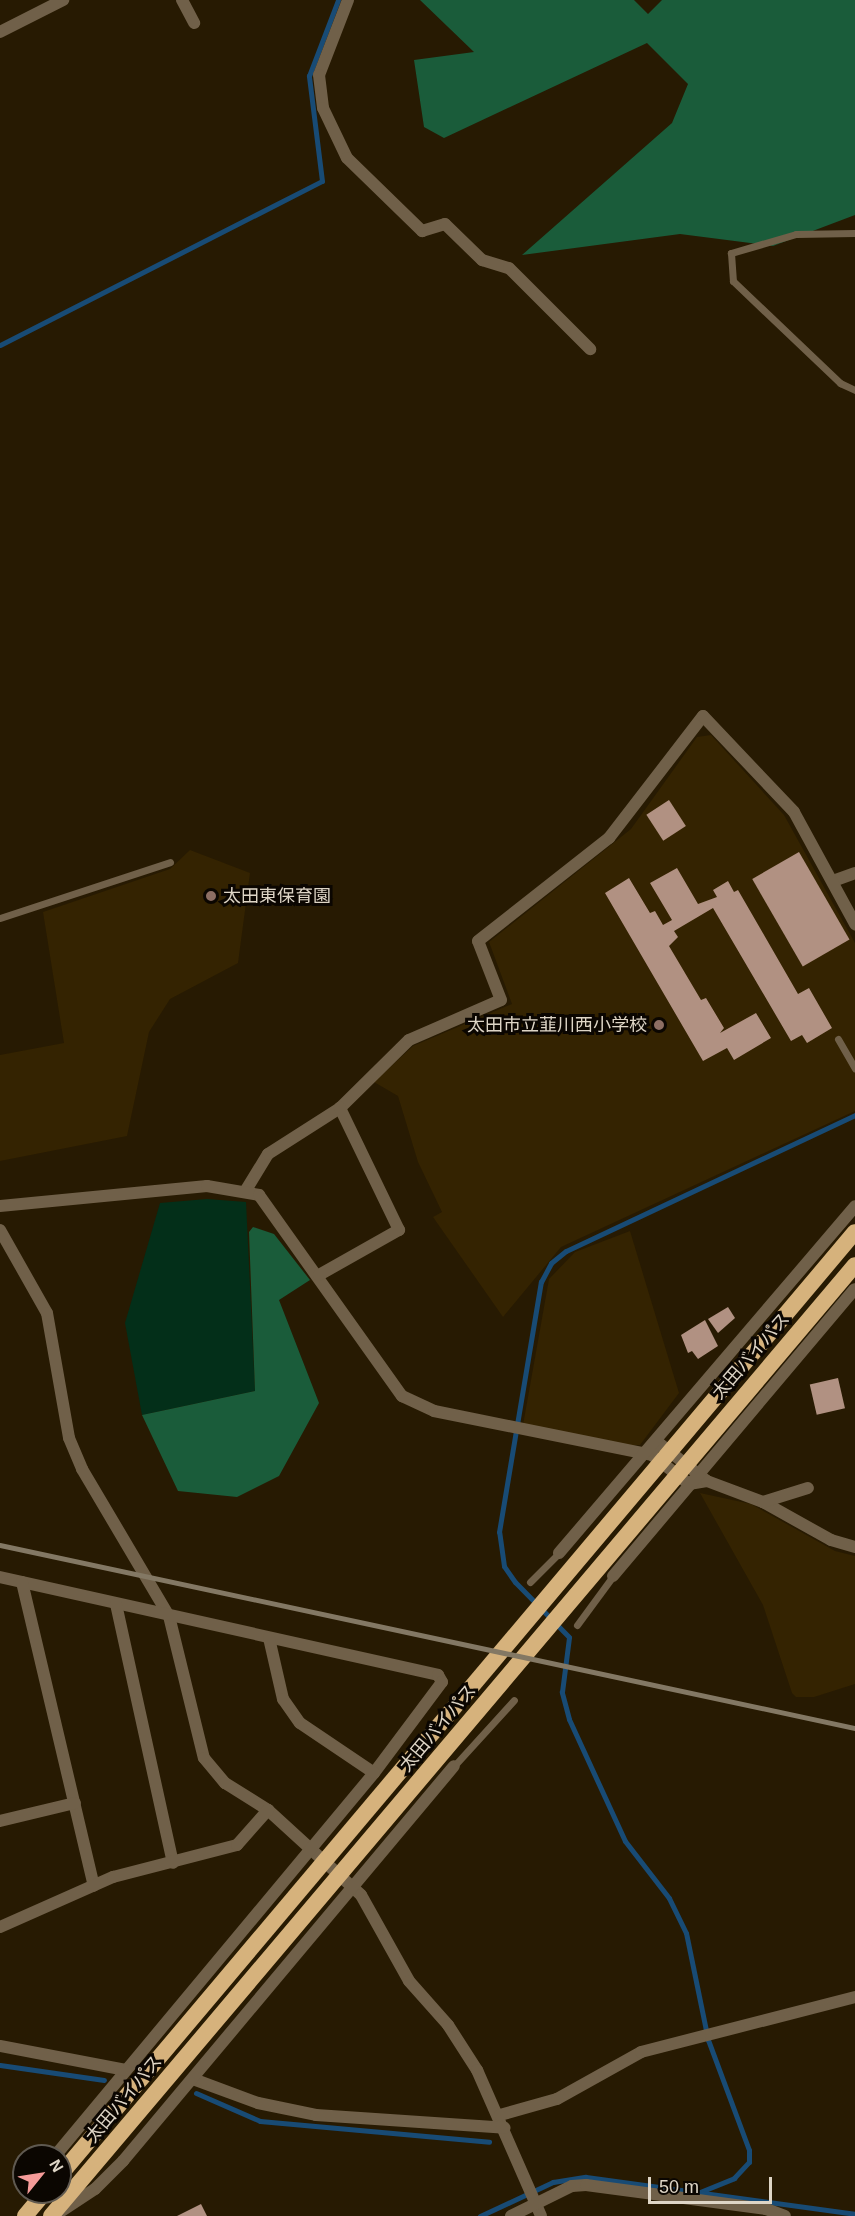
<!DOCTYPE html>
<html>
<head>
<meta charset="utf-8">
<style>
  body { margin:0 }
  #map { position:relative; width:855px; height:2216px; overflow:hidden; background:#271a02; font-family:Arial,"Noto Sans JP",sans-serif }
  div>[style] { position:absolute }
  .built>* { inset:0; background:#342301 }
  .green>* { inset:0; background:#032f19 }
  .forest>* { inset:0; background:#1a5c3a }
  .stream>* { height:5px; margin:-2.5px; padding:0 2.5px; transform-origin:2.5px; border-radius:2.5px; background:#184b75 }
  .building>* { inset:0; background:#b19182; transform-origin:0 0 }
  .service>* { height:7px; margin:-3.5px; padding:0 3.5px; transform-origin:3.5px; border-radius:3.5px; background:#706049 }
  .minor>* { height:12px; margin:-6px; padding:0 6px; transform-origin:6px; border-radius:6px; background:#706049 }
  .trunk>* { height:16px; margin:-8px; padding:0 8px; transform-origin:8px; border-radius:8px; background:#d6b27c }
  .rail>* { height:4.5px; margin:-2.25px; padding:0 2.25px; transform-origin:2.25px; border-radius:2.25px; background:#837864 }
  .dots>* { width:16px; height:16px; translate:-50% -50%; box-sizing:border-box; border:3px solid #0b0601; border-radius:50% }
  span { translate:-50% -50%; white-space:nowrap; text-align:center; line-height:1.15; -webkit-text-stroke:6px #0b0601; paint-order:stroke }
  .poi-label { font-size:18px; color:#ded5c6 }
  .left { translate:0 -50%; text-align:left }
  .right { translate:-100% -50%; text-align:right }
  .street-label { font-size:18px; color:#ded5c6 }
  .north { position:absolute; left:12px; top:2144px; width:60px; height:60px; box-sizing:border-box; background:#0b0601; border:2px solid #5f5950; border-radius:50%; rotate:60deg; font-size:16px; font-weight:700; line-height:24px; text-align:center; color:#ded5c6 }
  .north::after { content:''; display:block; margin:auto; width:21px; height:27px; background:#f59b99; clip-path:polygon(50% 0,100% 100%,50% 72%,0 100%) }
  .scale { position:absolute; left:648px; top:2177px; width:124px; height:27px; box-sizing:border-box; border:3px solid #ded5c6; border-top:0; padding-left:8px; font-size:18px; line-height:21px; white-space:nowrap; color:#ded5c6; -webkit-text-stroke:4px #0b0601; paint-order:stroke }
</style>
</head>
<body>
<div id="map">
  <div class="built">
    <div style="clip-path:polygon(711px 735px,784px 815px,855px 943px,855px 1111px,561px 1247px,503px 1317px,433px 1217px,442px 1212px,418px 1162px,398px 1096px,374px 1082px,413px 1046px,512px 1004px,489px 942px,631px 829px,697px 737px)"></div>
    <div style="clip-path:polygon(190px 850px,250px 873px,238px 963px,170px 999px,149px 1032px,127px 1136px,0 1161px,0 1055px,64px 1043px,43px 912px,170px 869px)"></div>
    <div style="clip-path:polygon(630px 1231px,679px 1393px,640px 1445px,615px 1446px,523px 1425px,549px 1279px,575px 1252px)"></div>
    <div style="clip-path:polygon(700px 1493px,751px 1504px,835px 1551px,855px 1556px,855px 1684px,814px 1697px,796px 1697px,792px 1693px,763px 1605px)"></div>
  </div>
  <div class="green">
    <div style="clip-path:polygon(207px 1199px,246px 1202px,255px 1391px,142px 1415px,125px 1323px,160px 1203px)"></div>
  </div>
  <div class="forest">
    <div style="clip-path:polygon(420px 0,634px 0,648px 14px,662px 0,855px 0,855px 215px,773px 246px,680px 234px,522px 255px,672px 123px,688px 84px,647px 43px,444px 138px,424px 127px,414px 60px,474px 52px)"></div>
    <div style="clip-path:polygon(253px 1227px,274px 1234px,310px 1280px,279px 1300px,319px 1403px,279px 1476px,237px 1497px,178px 1491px,142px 1415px,255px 1391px,249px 1232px)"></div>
  </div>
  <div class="stream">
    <div style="left:0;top:345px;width:361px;rotate:-27deg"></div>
    <div style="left:322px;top:181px;width:106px;rotate:-97.1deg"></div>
    <div style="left:309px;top:76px;width:81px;rotate:-69.1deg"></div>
    <div style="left:0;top:2065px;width:105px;rotate:8.2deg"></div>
    <div style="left:196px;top:2093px;width:70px;rotate:23.6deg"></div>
    <div style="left:260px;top:2121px;width:230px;rotate:5.2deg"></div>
    <div style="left:700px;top:2192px;width:37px;rotate:-22deg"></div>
    <div style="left:734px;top:2178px;width:22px;rotate:-47deg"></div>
    <div style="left:749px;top:2162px;width:12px;rotate:-90deg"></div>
    <div style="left:749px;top:2150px;width:117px;rotate:-110.4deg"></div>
    <div style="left:708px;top:2040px;width:109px;rotate:-101.6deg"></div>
    <div style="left:686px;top:1933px;width:39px;rotate:-116deg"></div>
    <div style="left:669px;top:1898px;width:72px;rotate:-127.7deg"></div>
    <div style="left:625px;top:1841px;width:134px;rotate:-114.7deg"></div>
    <div style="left:569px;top:1719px;width:28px;rotate:-105deg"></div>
    <div style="left:562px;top:1692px;width:55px;rotate:-82.7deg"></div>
    <div style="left:569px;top:1637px;width:77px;rotate:-134.5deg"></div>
    <div style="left:515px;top:1582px;width:19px;rotate:-125deg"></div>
    <div style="left:504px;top:1566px;width:34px;rotate:-98deg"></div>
    <div style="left:499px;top:1532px;width:254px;rotate:-80.5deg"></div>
    <div style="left:541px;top:1282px;width:21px;rotate:-62deg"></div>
    <div style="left:551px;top:1263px;width:19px;rotate:-39deg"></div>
    <div style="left:566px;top:1251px;width:319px;rotate:-25.2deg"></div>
    <div style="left:480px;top:2216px;width:81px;rotate:-25deg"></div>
    <div style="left:553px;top:2182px;width:33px;rotate:-9deg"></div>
    <div style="left:586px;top:2177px;width:272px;rotate:7.8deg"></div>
  </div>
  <div class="building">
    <div style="left:669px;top:800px;width:31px;height:27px;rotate:57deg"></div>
    <div style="left:799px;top:852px;width:101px;height:54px;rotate:60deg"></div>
    <div style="clip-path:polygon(677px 868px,698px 904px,717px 897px,713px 890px,728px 881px,734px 892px,738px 890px,798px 994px,809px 988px,832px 1028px,807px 1043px,802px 1035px,791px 1041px,713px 908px,674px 931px,678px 937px,669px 946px,701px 1000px,706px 998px,724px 1028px,720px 1033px,756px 1013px,771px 1038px,734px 1060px,727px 1048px,703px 1061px,605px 893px,629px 878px,650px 913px,655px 911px,663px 925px,672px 920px,650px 883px)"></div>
    <div style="clip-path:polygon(728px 1307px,735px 1318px,718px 1333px,708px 1319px)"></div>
    <div style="clip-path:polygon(705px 1320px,718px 1346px,698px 1359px,692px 1351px,688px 1353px,681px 1335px)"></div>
    <div style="left:838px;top:1378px;width:31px;height:29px;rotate:77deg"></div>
    <div style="clip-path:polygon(201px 2204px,207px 2216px,177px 2216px)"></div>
  </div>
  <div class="service">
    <div style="left:855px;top:233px;width:59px;rotate:179deg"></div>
    <div style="left:796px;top:234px;width:68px;rotate:163.7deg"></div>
    <div style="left:731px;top:253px;width:28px;rotate:86deg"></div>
    <div style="left:733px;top:281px;width:148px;rotate:43.6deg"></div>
    <div style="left:840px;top:383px;width:17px;rotate:25deg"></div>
    <div style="left:0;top:918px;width:179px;rotate:-18.2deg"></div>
    <div style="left:838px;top:1039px;width:34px;rotate:60deg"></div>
    <div style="left:530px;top:1582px;width:41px;rotate:-45deg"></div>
    <div style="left:577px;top:1625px;width:61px;rotate:-53.7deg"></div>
    <div style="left:454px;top:1766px;width:89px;rotate:-47.7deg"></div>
  </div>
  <div class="minor">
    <div style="left:182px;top:0;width:26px;rotate:62deg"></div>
    <div style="left:348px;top:0;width:80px;rotate:111.1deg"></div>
    <div style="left:319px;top:75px;width:33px;rotate:83deg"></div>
    <div style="left:323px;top:108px;width:55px;rotate:64.4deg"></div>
    <div style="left:347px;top:158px;width:105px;rotate:44.2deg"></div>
    <div style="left:422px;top:231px;width:24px;rotate:-17deg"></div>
    <div style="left:445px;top:224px;width:52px;rotate:44.2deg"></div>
    <div style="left:482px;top:260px;width:28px;rotate:17deg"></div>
    <div style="left:509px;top:268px;width:115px;rotate:45deg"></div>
    <div style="left:0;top:32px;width:71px;rotate:-26.9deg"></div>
    <div style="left:833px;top:881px;width:23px;rotate:-20deg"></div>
    <div style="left:246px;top:1190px;width:42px;rotate:-58.6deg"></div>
    <div style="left:268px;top:1154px;width:85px;rotate:-32.6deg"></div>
    <div style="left:340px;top:1108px;width:97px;rotate:-44.6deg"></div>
    <div style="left:409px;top:1040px;width:100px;rotate:-23.5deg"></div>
    <div style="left:501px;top:1000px;width:63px;rotate:-111.3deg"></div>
    <div style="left:478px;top:941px;width:167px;rotate:-38.2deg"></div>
    <div style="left:609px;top:838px;width:154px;rotate:-52.4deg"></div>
    <div style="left:703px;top:716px;width:132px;rotate:46.5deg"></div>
    <div style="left:794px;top:812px;width:128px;rotate:61.4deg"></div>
    <div style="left:0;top:1206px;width:208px;rotate:-5.5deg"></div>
    <div style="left:207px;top:1186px;width:53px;rotate:9.8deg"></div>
    <div style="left:259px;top:1195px;width:247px;rotate:54.6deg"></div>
    <div style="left:402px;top:1396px;width:35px;rotate:25deg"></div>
    <div style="left:434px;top:1411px;width:222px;rotate:11.4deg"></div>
    <div style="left:652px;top:1455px;width:47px;rotate:38.1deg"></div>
    <div style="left:689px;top:1484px;width:18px;rotate:-9deg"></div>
    <div style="left:0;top:1230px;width:95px;rotate:60.5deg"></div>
    <div style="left:47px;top:1313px;width:127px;rotate:80deg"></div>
    <div style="left:69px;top:1438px;width:34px;rotate:67deg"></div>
    <div style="left:82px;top:1469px;width:171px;rotate:59.4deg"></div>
    <div style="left:169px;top:1616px;width:146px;rotate:76.2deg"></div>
    <div style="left:204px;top:1758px;width:33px;rotate:50deg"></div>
    <div style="left:225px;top:1783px;width:51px;rotate:32.1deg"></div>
    <div style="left:268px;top:1810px;width:126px;rotate:42.4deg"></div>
    <div style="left:361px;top:1895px;width:98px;rotate:60.8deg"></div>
    <div style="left:409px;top:1981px;width:59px;rotate:48.4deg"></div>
    <div style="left:448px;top:2025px;width:54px;rotate:57.2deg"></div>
    <div style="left:477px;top:2070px;width:159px;rotate:66.3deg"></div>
    <div style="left:319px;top:1275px;width:92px;rotate:-29.4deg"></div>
    <div style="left:399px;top:1230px;width:136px;rotate:-115.8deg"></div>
    <div style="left:649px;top:1451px;width:13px;rotate:-32deg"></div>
    <div style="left:660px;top:1444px;width:60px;rotate:38.2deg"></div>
    <div style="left:707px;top:1481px;width:60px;rotate:20.6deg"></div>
    <div style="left:763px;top:1502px;width:78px;rotate:29.2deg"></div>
    <div style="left:831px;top:1540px;width:25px;rotate:16deg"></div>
    <div style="left:763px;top:1502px;width:47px;rotate:-17.3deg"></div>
    <div style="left:559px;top:1553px;width:456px;rotate:-49.5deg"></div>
    <div style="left:613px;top:1576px;width:375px;rotate:-49.9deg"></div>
    <div style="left:0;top:1577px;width:449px;rotate:12.6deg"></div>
    <div style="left:438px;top:1675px;width:8px;rotate:60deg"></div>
    <div style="left:442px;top:1682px;width:114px;rotate:126.8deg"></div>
    <div style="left:374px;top:1773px;width:498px;rotate:129.8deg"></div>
    <div style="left:22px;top:1582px;width:312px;rotate:76.7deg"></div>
    <div style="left:116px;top:1604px;width:265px;rotate:77.6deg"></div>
    <div style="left:269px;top:1638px;width:63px;rotate:77.1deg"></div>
    <div style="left:283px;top:1699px;width:29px;rotate:55deg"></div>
    <div style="left:300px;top:1723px;width:89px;rotate:34deg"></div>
    <div style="left:0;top:1821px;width:77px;rotate:-13.5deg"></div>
    <div style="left:0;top:1927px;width:124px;rotate:-23.9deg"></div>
    <div style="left:113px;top:1877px;width:128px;rotate:-14.5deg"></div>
    <div style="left:237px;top:1845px;width:47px;rotate:-48.5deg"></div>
    <div style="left:0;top:2046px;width:128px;rotate:10.8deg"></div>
    <div style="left:193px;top:2079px;width:69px;rotate:20.3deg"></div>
    <div style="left:258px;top:2103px;width:59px;rotate:11.7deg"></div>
    <div style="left:316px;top:2115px;width:189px;rotate:3.9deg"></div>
    <div style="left:500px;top:2115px;width:59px;rotate:-15.7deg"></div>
    <div style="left:557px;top:2099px;width:96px;rotate:-29.2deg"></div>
    <div style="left:641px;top:2052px;width:221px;rotate:-14.4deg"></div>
    <div style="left:54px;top:2216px;width:49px;rotate:-33.4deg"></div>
    <div style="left:95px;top:2189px;width:40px;rotate:-45deg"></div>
    <div style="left:123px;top:2161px;width:515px;rotate:-50.04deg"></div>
    <div style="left:511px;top:2216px;width:68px;rotate:-26.2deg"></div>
    <div style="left:572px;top:2186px;width:14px;rotate:-4deg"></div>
    <div style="left:586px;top:2185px;width:182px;rotate:7.6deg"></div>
    <div style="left:766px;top:2209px;width:20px;rotate:20deg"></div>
  </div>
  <div class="trunk">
    <div style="left:60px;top:2175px;width:1233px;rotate:-49.87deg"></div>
    <div style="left:25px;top:2216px;width:31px;rotate:-50deg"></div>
    <div style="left:51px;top:2216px;width:1245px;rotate:-49.79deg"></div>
  </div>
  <div class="rail">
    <div style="left:0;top:1545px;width:874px;rotate:12.08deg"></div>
  </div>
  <div class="dots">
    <div style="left:211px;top:896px;background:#8d6e63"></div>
    <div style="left:659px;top:1025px;background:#8d6e63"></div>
  </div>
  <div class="poi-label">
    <span class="left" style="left:223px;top:896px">太田東保育園</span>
    <span class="right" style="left:647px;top:1025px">太田市立韮川西小学校</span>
  </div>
  <div class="street-label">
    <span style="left:751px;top:1356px;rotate:-49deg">太田バイパス</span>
    <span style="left:438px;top:1728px;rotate:-50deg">太田バイパス</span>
    <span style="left:124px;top:2099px;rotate:-50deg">太田バイパス</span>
  </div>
  <div class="north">N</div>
  <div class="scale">50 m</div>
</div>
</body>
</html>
